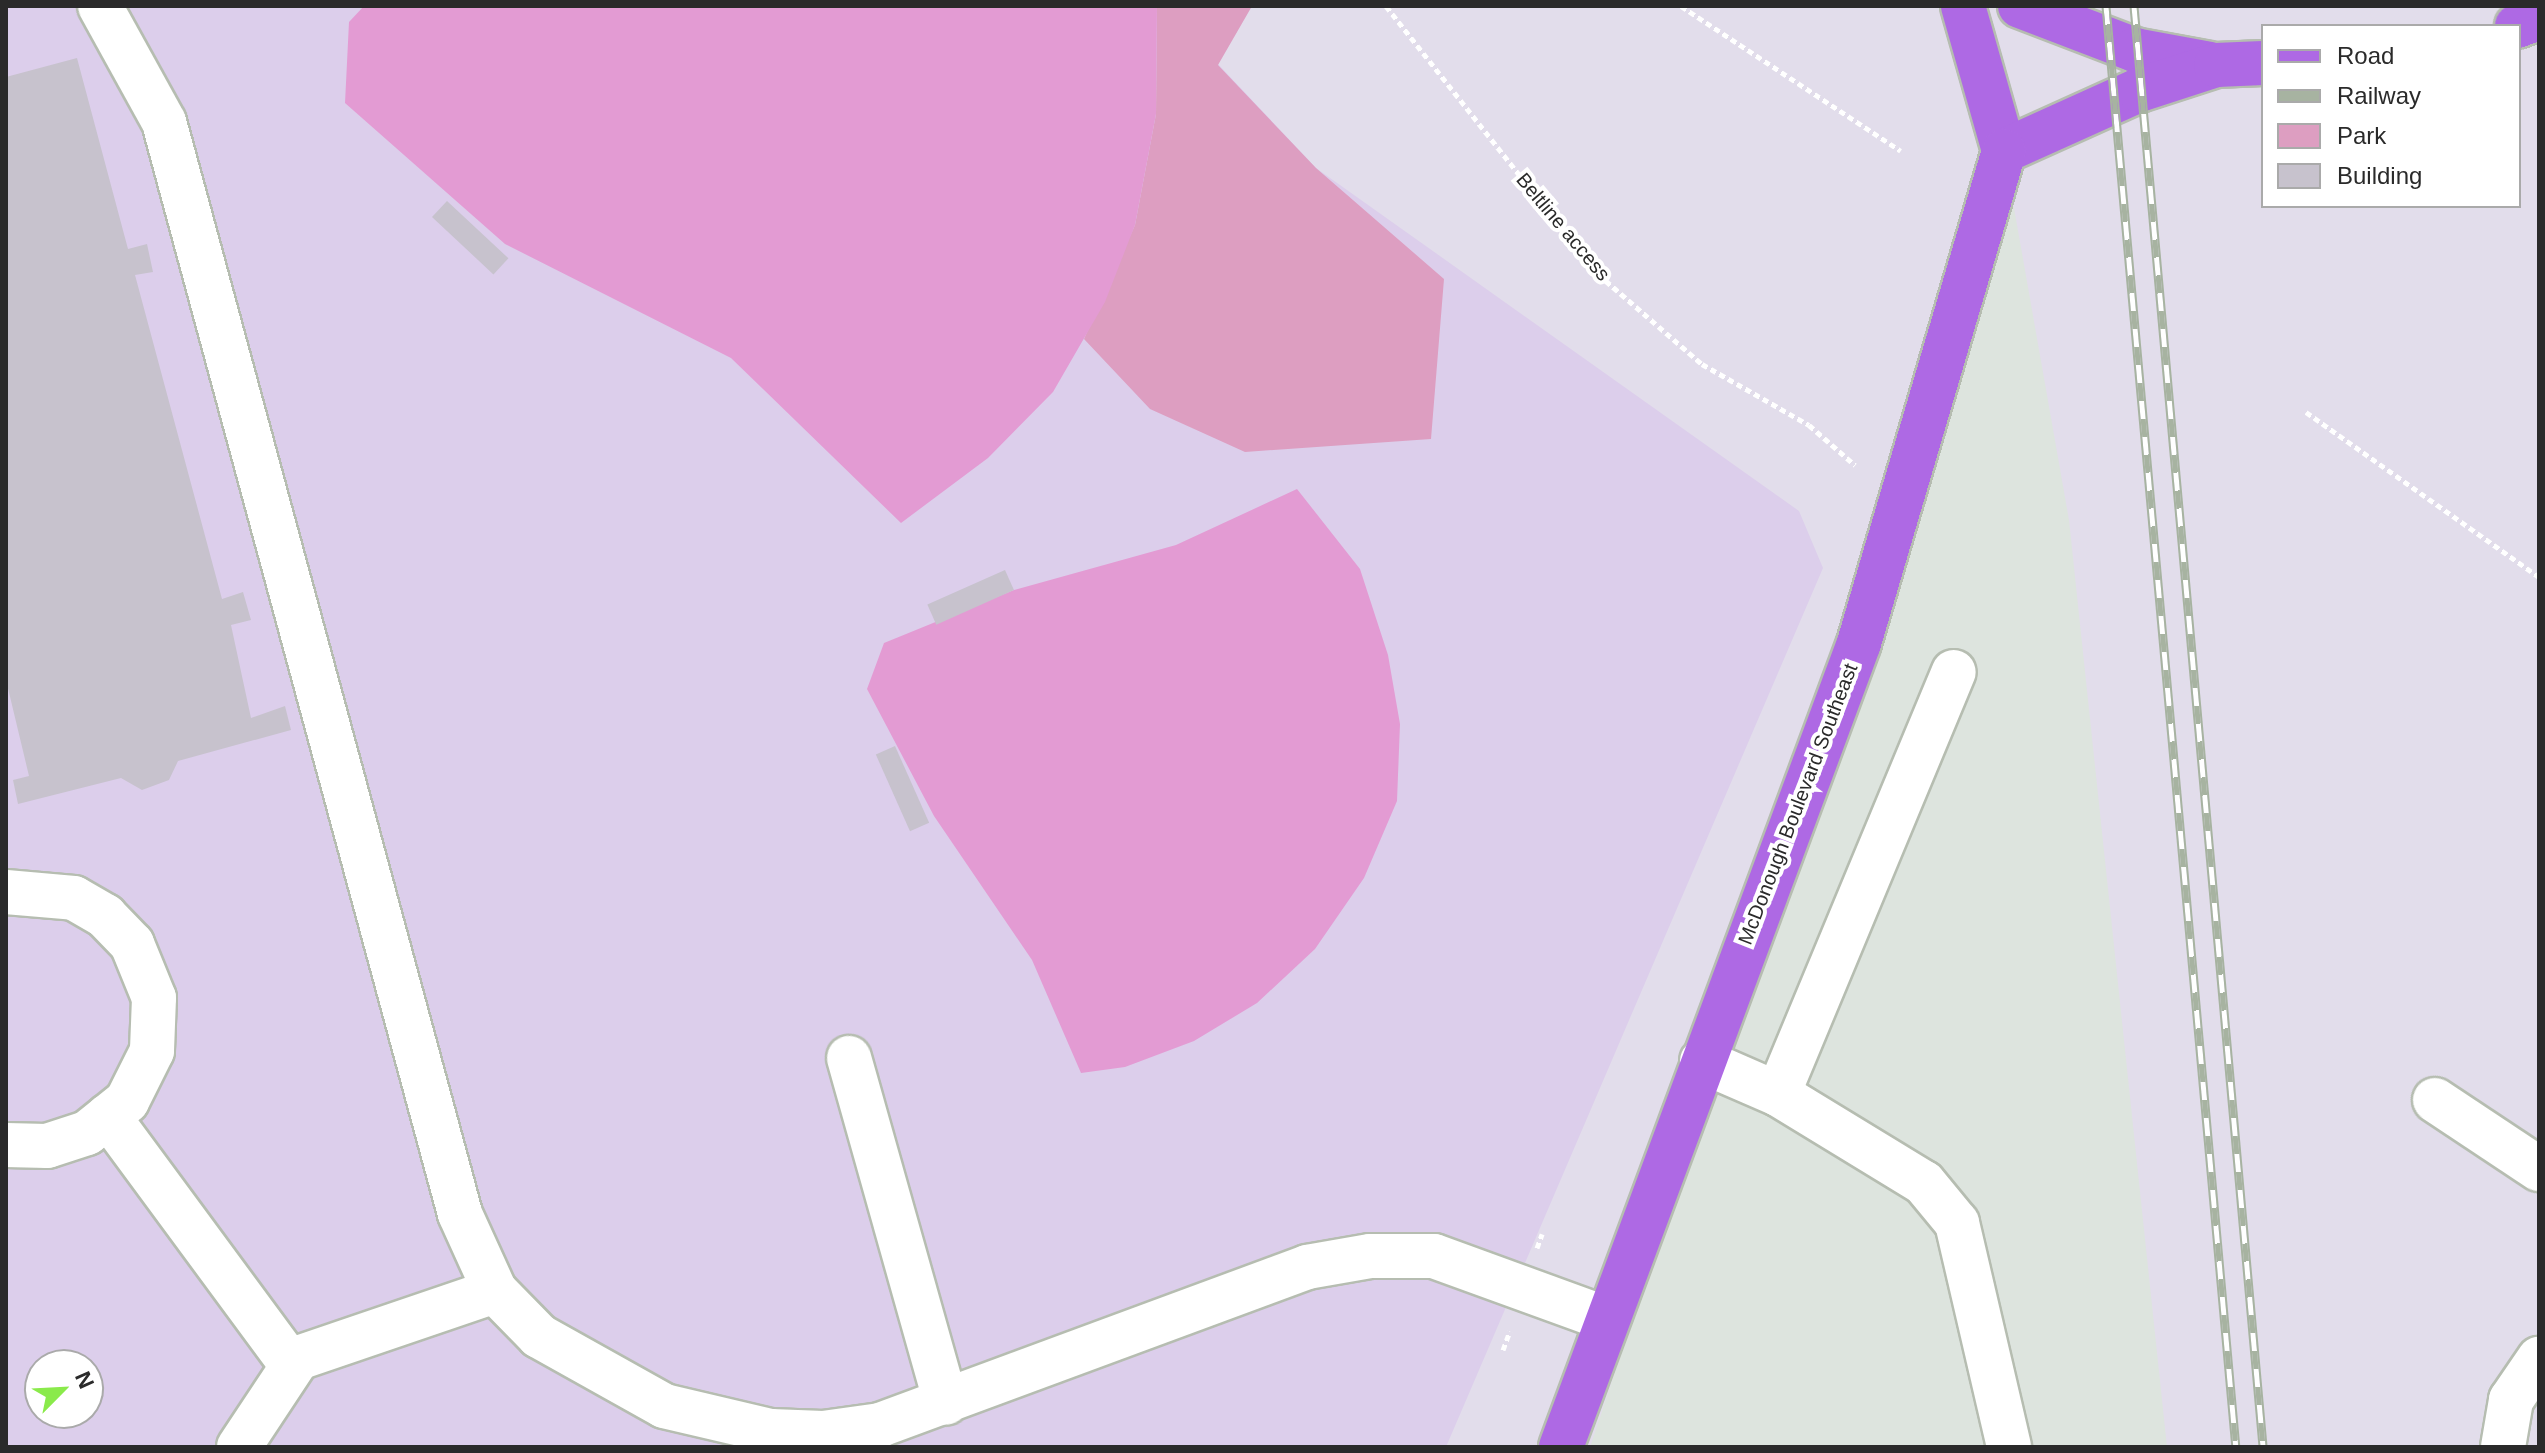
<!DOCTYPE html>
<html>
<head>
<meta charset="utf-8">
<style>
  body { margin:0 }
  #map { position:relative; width:2545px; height:1453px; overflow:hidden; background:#e2ddeb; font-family:Arial,sans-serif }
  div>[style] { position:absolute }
  .industrial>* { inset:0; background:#dde4de }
  .education>* { inset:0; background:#dcceeb }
  .green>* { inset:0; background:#dd9ec1 }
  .pitch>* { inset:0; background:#e39bd3 }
  .building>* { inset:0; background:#c7c2cd; transform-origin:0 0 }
  .path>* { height:5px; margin-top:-2.5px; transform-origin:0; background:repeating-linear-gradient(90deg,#fff 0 6px,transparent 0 10px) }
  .roads { filter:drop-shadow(2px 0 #b6bdb1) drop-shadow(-2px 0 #b6bdb1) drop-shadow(0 2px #b6bdb1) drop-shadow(0 -2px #b6bdb1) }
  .minor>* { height:44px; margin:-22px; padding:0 22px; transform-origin:22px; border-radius:22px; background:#fff }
  .major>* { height:44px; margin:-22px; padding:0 22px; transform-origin:22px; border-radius:22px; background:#ae69e4 }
  .rail>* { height:9px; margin-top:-4.5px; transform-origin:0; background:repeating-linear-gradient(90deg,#fff 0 18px,#a7b3a1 0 36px); box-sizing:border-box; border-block:2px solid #a7b3a1 }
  span { translate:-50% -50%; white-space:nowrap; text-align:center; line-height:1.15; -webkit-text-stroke:8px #fff; paint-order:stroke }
  .street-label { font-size:20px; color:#2a2a2a }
  .frame { position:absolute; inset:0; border:8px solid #2a2a2a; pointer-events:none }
  .legend { position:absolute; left:2261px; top:24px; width:260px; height:184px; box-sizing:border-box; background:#fff; border:2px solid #aaa; margin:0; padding:10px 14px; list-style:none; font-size:24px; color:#2a2a2a }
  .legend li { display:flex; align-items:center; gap:16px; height:40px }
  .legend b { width:40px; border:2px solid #aaa }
  .north { position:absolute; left:24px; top:1349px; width:80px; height:80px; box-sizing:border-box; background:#fff; border:2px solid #aaa; border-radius:50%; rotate:66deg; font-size:22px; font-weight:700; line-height:32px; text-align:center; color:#2a2a2a }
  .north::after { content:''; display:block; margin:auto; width:28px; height:36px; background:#8aea4b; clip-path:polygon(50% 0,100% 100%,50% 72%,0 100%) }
</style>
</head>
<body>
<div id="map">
  <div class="industrial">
    <div style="clip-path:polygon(2004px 151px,2069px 520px,2167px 1447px,1590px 1447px,1859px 643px)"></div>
  </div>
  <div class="education">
    <div style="clip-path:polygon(evenodd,6px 6px,1252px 6px,1218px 64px,1316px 168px,1799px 511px,1823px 568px,1446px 1447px,6px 1447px,6px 6px,40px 1365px,88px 1365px,88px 1413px,40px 1413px,40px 1365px)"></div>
  </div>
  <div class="green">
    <div style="clip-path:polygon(1157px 6px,1252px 6px,1218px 65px,1316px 168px,1444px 279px,1431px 439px,1245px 452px,1150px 409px,1084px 339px,1135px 225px,1156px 114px)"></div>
  </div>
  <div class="pitch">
    <div style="clip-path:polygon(364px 6px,1157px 6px,1156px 114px,1135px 225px,1105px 302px,1053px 392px,988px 458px,901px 523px,731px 358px,505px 244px,345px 103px,349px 22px)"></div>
    <div style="clip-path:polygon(1297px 489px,1360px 569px,1388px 655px,1400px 724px,1397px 801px,1364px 878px,1315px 949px,1257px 1003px,1194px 1041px,1125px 1067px,1081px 1073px,1032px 960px,934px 816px,867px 689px,884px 643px,1014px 590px,1176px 545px)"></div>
  </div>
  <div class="building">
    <div style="clip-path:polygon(77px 58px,128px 249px,147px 244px,153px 272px,135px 275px,222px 599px,243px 592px,251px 620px,231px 625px,251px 718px,285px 706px,291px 730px,178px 761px,169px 780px,142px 790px,121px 778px,18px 804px,13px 780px,29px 776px,6px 680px,6px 77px)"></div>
    <div style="left:447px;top:201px;width:84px;height:22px;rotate:43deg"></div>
    <div style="left:1005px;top:570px;width:22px;height:85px;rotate:66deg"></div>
    <div style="left:895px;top:746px;width:84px;height:21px;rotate:66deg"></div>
  </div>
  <div class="path">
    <div style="left:1386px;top:6px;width:342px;rotate:51.7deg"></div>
    <div style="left:1598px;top:274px;width:138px;rotate:40.9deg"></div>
    <div style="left:1702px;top:364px;width:123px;rotate:29.7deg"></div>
    <div style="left:1809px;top:425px;width:61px;rotate:41deg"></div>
    <div style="left:1681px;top:6px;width:263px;rotate:33.4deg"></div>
    <div style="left:2306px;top:412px;width:286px;rotate:35.3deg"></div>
    <div style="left:1537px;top:1248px;width:15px;rotate:-70deg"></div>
    <div style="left:1503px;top:1350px;width:20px;rotate:-70deg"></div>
  </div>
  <div class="roads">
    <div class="minor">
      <div style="left:100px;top:6px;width:132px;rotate:61.1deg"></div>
      <div style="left:164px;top:122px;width:1131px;rotate:74.83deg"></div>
      <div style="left:460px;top:1214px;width:85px;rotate:65.6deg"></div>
      <div style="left:495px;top:1291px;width:63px;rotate:45.6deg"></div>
      <div style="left:539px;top:1336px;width:143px;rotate:29.2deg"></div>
      <div style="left:664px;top:1406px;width:110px;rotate:13.2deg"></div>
      <div style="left:771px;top:1431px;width:52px;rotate:2.2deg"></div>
      <div style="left:823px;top:1433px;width:58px;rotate:-8deg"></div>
      <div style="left:880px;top:1425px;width:455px;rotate:-20.3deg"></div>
      <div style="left:1307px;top:1267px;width:64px;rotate:-9.9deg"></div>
      <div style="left:1370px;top:1256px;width:64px"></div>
      <div style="left:1434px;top:1256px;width:184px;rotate:20deg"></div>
      <div style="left:6px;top:892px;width:68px;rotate:5deg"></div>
      <div style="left:74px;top:898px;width:36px;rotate:30deg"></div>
      <div style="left:105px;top:916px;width:39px;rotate:46deg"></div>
      <div style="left:132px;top:944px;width:58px;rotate:67.8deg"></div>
      <div style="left:154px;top:998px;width:53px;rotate:92.2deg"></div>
      <div style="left:152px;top:1051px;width:56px;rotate:116.6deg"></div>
      <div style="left:127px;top:1101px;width:51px;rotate:141.3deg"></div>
      <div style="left:87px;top:1133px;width:42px;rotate:162deg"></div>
      <div style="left:47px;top:1146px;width:41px;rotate:-178.6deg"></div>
      <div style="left:849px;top:1058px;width:358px;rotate:74.3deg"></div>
      <div style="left:1702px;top:1061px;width:83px;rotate:23.5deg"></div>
      <div style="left:1778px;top:1094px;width:171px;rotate:31.4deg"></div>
      <div style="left:1924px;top:1183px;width:52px;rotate:50.5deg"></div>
      <div style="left:1957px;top:1223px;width:230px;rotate:76.9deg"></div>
      <div style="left:1778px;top:1094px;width:457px;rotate:-67.4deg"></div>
      <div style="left:2435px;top:1100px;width:125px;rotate:33.6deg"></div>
      <div style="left:108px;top:1116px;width:310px;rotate:53.6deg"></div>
      <div style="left:239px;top:1447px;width:107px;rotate:-56.5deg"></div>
      <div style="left:298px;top:1358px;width:208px;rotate:-18.8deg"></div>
      <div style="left:2503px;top:1447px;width:48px;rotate:-80.3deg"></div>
      <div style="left:2511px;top:1400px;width:50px;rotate:-55.7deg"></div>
    </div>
    <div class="major">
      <div style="left:1963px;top:6px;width:151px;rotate:74.2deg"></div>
      <div style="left:2020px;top:6px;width:123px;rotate:20.9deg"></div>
      <div style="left:2135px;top:50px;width:76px;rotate:10.6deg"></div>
      <div style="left:2517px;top:26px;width:23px;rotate:-20deg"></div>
      <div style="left:2004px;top:151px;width:148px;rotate:-24.3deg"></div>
      <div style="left:2139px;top:90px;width:81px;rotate:-18deg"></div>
      <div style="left:2216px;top:65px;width:47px;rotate:-2.4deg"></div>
      <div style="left:1561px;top:1447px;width:857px;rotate:-69.66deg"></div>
      <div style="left:1859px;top:643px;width:513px;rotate:-73.58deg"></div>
    </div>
  </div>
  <div class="rail">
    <div style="left:2106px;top:6px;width:1447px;rotate:84.85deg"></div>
    <div style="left:2134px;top:6px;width:1447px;rotate:84.88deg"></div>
  </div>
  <div class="street-label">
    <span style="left:1563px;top:227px;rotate:50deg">Beltline access</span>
    <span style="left:1798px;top:804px;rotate:-69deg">McDonough Boulevard Southeast</span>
  </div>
  <div class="frame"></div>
  <ul class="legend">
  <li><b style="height:10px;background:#ae69e4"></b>Road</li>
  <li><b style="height:10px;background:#a7b3a1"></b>Railway</li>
  <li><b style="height:22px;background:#dd9ec1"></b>Park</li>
  <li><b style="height:22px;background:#c7c2cd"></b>Building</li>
  </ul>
  <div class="north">N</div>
</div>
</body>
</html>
